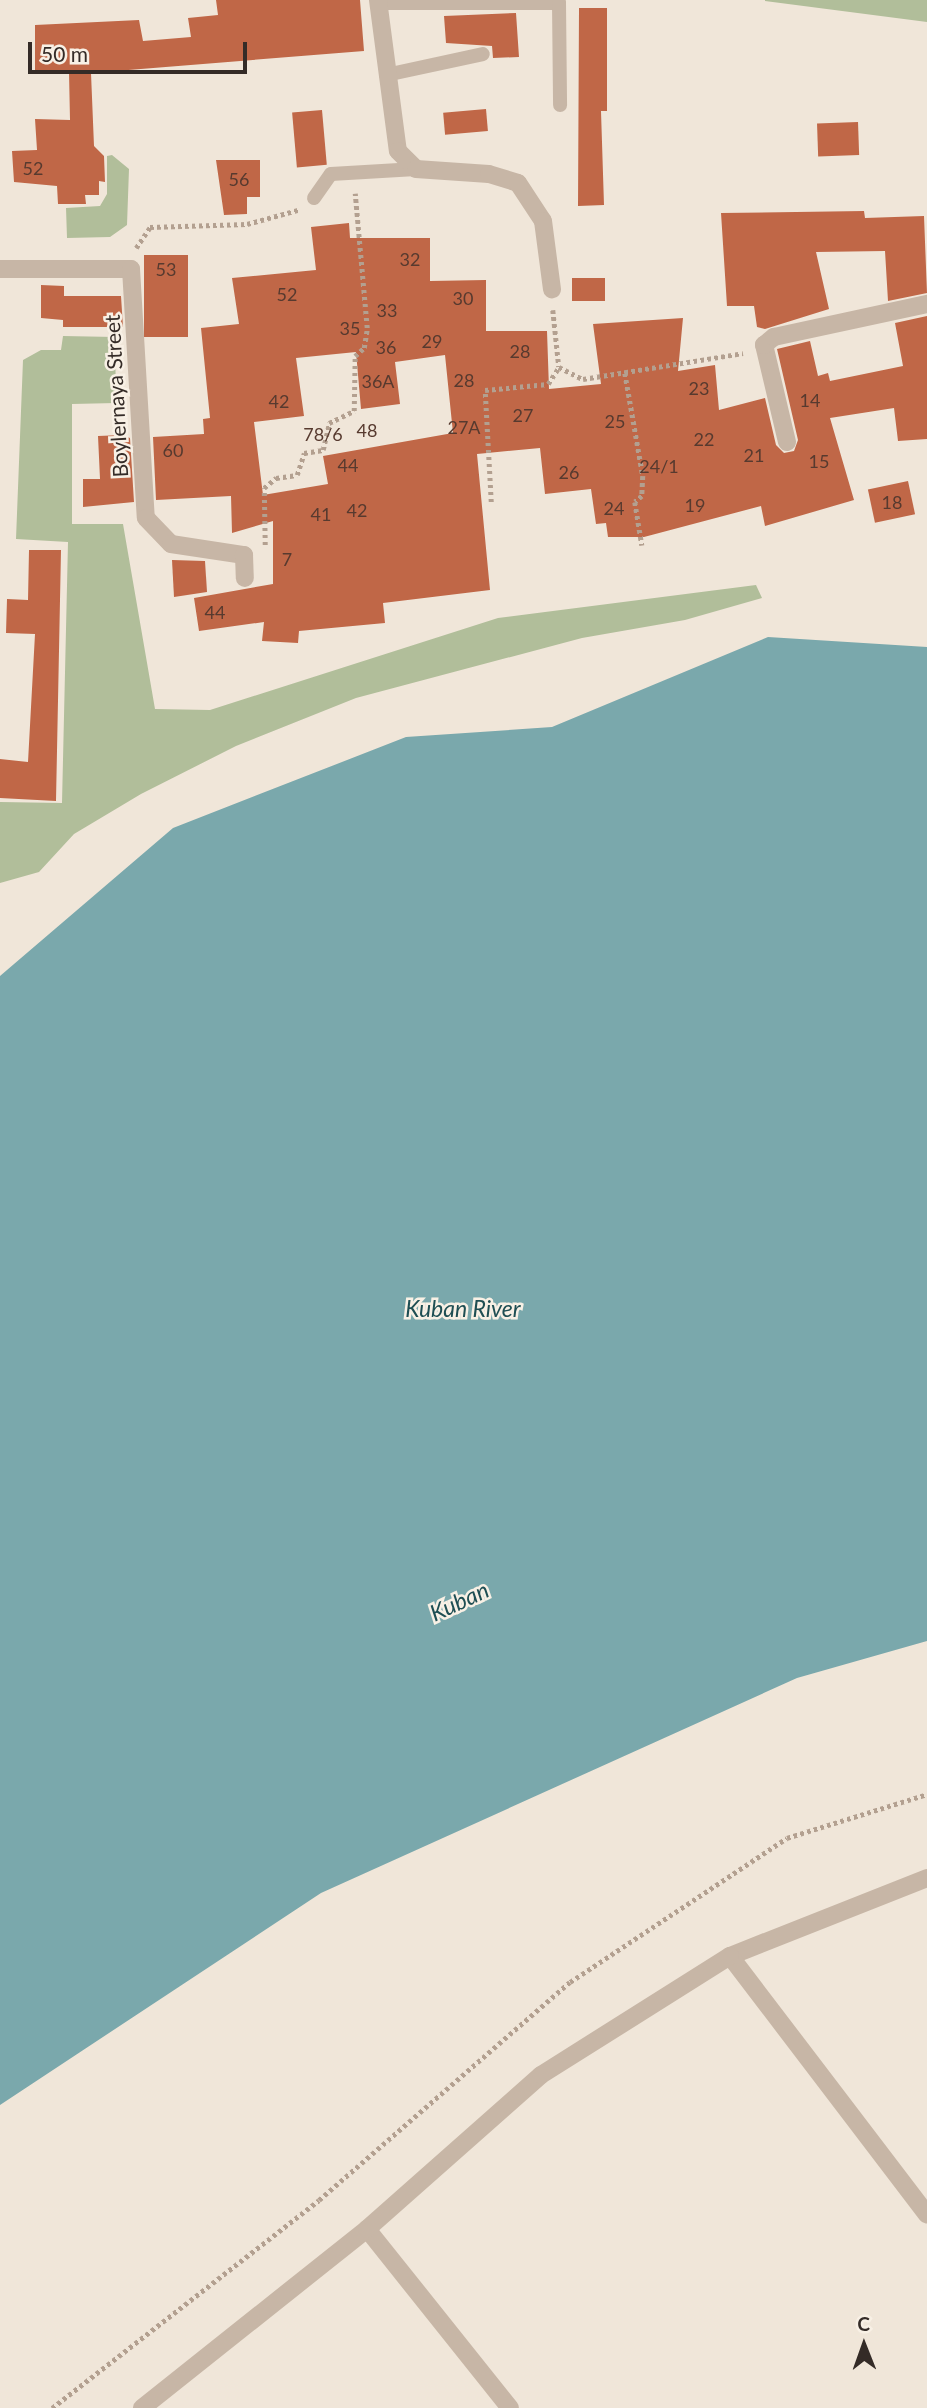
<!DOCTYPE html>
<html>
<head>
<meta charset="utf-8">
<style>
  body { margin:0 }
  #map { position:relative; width:927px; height:2408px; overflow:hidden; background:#f0e6d9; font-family:Lato,sans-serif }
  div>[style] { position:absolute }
  .green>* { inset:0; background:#b1be9a }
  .water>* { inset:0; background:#7aa8ac }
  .building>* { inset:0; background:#c06747; transform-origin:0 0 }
  .path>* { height:4.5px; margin-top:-2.25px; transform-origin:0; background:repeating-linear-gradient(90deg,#b3a090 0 3.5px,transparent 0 7px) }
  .lane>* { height:14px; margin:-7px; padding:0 7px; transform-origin:7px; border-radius:7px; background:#c7b6a6 }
  .street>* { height:18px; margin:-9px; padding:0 9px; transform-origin:9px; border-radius:9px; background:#c7b6a6 }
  span { translate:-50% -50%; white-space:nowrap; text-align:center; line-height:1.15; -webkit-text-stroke:5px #f8f0e5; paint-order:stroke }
  .number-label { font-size:18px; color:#573a2f }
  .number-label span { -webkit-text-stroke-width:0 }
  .street-label { font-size:21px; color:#342b27 }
  .water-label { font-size:23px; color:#1e4e53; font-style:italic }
  .north { position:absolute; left:829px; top:2310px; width:70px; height:70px; -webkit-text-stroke:5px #f8f0e5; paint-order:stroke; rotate:359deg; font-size:19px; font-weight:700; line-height:28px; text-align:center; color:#342b27 }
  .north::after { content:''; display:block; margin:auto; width:24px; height:32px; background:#342b27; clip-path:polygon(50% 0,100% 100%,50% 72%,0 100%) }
  .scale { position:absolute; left:28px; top:42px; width:219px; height:32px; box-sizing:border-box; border:4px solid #342b27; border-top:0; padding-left:9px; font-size:21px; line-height:24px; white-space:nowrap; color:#342b27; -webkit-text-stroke:5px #f8f0e5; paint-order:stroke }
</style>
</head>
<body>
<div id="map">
  <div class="green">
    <div style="clip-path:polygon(927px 0,927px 22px,765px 1px,765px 0)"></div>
    <div style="clip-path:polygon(112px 155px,129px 169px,127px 225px,110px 237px,67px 238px,66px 208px,100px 206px,107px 194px,107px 156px)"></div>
    <div style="clip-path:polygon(63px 336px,115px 337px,116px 403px,72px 404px,72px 524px,123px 524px,155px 709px,210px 710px,498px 618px,756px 585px,762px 598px,685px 620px,582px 638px,356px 698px,236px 746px,141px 794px,74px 834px,39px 872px,0 883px,0 802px,62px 803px,68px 542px,16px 539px,23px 360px,41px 350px,61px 350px)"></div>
  </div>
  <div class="water">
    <div style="clip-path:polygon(768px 637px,927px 647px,927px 1641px,797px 1678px,321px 1893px,0 2105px,0 976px,173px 828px,406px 737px,552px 727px)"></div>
  </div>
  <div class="building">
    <div style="clip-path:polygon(216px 0,360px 0,364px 51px,91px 73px,94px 146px,104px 156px,105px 182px,99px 181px,99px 195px,85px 195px,86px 204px,58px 204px,57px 186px,14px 182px,12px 151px,37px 150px,35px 119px,70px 120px,69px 72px,35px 72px,35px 25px,139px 20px,143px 41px,191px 37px,188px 18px,218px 15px)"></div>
    <div style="clip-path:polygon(579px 8px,607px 8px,607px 111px,601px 111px,604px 205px,578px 206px)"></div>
    <div style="clip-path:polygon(516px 13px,519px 57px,493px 58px,492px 46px,446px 43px,444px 16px)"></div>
    <div style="left:486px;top:109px;width:22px;height:43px;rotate:85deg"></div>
    <div style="left:322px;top:110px;width:55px;height:30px;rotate:85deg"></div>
    <div style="left:858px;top:122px;width:33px;height:41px;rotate:88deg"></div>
    <div style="clip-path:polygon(216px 160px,260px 160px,260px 197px,247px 197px,247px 214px,224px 215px)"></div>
    <div style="clip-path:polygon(864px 211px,865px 218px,924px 216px,927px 293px,888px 301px,885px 251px,816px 252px,829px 309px,765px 329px,757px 327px,754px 306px,727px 306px,721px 213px)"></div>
    <div style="clip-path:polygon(evenodd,349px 223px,350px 238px,430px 238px,430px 281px,486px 280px,486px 331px,547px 331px,549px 389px,601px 384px,593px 324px,683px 318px,678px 371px,715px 365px,719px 410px,765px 398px,776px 445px,784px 453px,794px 451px,798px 440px,777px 349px,810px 341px,818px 376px,828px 373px,830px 381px,903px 366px,895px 323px,927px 316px,927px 439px,898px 441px,894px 408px,830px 418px,854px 500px,765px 526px,761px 506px,644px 537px,608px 537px,606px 523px,596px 524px,591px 489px,545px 494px,540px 448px,477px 454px,490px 590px,383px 603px,385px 623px,299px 631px,298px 643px,262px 641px,264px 622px,199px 631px,194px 598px,273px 584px,273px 521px,232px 533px,231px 496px,156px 500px,153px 437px,204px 434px,203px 419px,210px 418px,201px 328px,239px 324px,232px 278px,316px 270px,311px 227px,349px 223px,356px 352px,361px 409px,400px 404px,395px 362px,445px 355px,453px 433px,323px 456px,328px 484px,263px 495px,254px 422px,304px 416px,296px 358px,356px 352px)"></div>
    <div style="left:144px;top:255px;width:44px;height:82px"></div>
    <div style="left:605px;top:278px;width:23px;height:33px;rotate:90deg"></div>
    <div style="clip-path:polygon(41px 285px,64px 286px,64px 296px,121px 296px,123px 327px,63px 327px,63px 320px,41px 318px)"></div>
    <div style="clip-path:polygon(123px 435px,130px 438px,134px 502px,83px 507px,83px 479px,100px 479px,98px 436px)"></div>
    <div style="left:908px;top:481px;width:34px;height:41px;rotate:78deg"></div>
    <div style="clip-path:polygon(29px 550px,61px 550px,56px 801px,0 798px,0 759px,28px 762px,35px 634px,6px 633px,7px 599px,28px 600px)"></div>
    <div style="clip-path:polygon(172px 560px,205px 561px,207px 592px,174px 597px)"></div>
  </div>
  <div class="path">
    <div style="left:136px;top:248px;width:25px;rotate:-56deg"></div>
    <div style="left:150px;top:227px;width:97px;rotate:-1.8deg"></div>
    <div style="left:247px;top:224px;width:53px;rotate:-15.4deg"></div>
    <div style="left:553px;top:310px;width:57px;rotate:84deg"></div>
    <div style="left:559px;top:367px;width:27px;rotate:27deg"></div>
    <div style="left:583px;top:379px;width:162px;rotate:-9.2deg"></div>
    <div style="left:625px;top:373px;width:105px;rotate:80.1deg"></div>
    <div style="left:643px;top:476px;width:20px;rotate:93deg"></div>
    <div style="left:642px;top:496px;width:9px;rotate:139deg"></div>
    <div style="left:635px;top:502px;width:44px;rotate:80.8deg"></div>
    <div style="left:491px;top:502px;width:112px;rotate:-93.1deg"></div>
    <div style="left:485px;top:390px;width:63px;rotate:-5.4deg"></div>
    <div style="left:548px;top:384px;width:20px;rotate:-57deg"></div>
    <div style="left:265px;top:545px;width:57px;rotate:-91deg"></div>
    <div style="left:264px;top:488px;width:16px;rotate:-40deg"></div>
    <div style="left:276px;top:478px;width:21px;rotate:-8deg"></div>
    <div style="left:297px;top:475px;width:23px;rotate:-72deg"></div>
    <div style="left:304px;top:453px;width:19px;rotate:-9deg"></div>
    <div style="left:323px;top:450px;width:28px;rotate:-77deg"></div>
    <div style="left:329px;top:423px;width:28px;rotate:-26deg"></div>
    <div style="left:354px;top:411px;width:55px;rotate:-89deg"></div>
    <div style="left:355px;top:356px;width:12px;rotate:-42deg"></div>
    <div style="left:364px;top:348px;width:20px;rotate:-81deg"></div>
    <div style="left:367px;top:328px;width:135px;rotate:-95.1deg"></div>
    <div style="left:52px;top:2408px;width:338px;rotate:-37.9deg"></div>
    <div style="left:319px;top:2200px;width:332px;rotate:-41deg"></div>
    <div style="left:570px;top:1982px;width:260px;rotate:-33.6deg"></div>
    <div style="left:787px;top:1838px;width:147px;rotate:-17.4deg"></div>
  </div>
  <div class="lane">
    <div style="left:378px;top:3px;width:181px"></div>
    <div style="left:559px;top:3px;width:102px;rotate:89.4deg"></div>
    <div style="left:386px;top:75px;width:99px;rotate:-12.2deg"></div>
    <div style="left:314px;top:198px;width:29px;rotate:-55deg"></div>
    <div style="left:331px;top:174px;width:85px;rotate:-3.4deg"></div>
  </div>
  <div class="street">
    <div style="left:378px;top:0;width:152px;rotate:82.5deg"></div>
    <div style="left:398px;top:151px;width:25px;rotate:45deg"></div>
    <div style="left:416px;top:169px;width:73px;rotate:3.9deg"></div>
    <div style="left:489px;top:174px;width:30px;rotate:17deg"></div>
    <div style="left:518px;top:183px;width:45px;rotate:56.7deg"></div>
    <div style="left:543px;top:221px;width:69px;rotate:82.5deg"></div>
    <div style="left:0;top:269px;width:131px"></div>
    <div style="left:131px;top:269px;width:249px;rotate:86.6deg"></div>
    <div style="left:146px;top:518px;width:36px;rotate:46deg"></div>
    <div style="left:171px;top:544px;width:74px;rotate:8.6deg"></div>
    <div style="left:244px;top:555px;width:23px;rotate:88deg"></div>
    <div style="left:787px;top:442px;width:100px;rotate:-103.3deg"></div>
    <div style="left:764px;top:345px;width:13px;rotate:-39deg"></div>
    <div style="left:774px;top:337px;width:157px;rotate:-12.2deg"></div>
    <div style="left:927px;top:1878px;width:212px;rotate:158.4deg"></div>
    <div style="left:730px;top:1956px;width:325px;rotate:52.7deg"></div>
    <div style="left:367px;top:2229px;width:229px;rotate:51.4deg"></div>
    <div style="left:142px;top:2408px;width:288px;rotate:-38.5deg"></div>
    <div style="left:367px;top:2229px;width:232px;rotate:-41.5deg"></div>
    <div style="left:541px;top:2075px;width:223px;rotate:-32.2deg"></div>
  </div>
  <div class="number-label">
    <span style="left:33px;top:168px">52</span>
    <span style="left:239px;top:179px">56</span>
    <span style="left:410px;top:259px">32</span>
    <span style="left:166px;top:269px">53</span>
    <span style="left:287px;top:294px">52</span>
    <span style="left:463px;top:298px">30</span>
    <span style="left:387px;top:310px">33</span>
    <span style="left:350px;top:328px">35</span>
    <span style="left:432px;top:341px">29</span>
    <span style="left:386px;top:347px">36</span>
    <span style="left:520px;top:351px">28</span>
    <span style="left:464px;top:380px">28</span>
    <span style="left:378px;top:381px">36А</span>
    <span style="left:699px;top:388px">23</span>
    <span style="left:810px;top:400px">14</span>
    <span style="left:279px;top:401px">42</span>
    <span style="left:523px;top:415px">27</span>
    <span style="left:615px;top:421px">25</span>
    <span style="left:464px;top:427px">27А</span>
    <span style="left:367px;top:430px">48</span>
    <span style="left:323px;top:434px">78/6</span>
    <span style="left:704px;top:439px">22</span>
    <span style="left:173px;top:450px">60</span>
    <span style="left:754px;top:455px">21</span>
    <span style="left:819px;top:461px">15</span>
    <span style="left:348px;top:465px">44</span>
    <span style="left:659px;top:466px">24/1</span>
    <span style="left:569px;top:472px">26</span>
    <span style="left:892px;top:502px">18</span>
    <span style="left:695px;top:505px">19</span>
    <span style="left:614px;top:508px">24</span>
    <span style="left:357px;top:510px">42</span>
    <span style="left:321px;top:514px">41</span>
    <span style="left:287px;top:559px">7</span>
    <span style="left:215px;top:612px">44</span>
  </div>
  <div class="street-label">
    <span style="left:116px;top:396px;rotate:-93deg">Boylernaya Street</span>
  </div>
  <div class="water-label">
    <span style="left:463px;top:1308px">Kuban River</span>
    <span style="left:459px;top:1601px;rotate:-25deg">Kuban</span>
  </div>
  <div class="north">С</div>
  <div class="scale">50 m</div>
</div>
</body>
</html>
